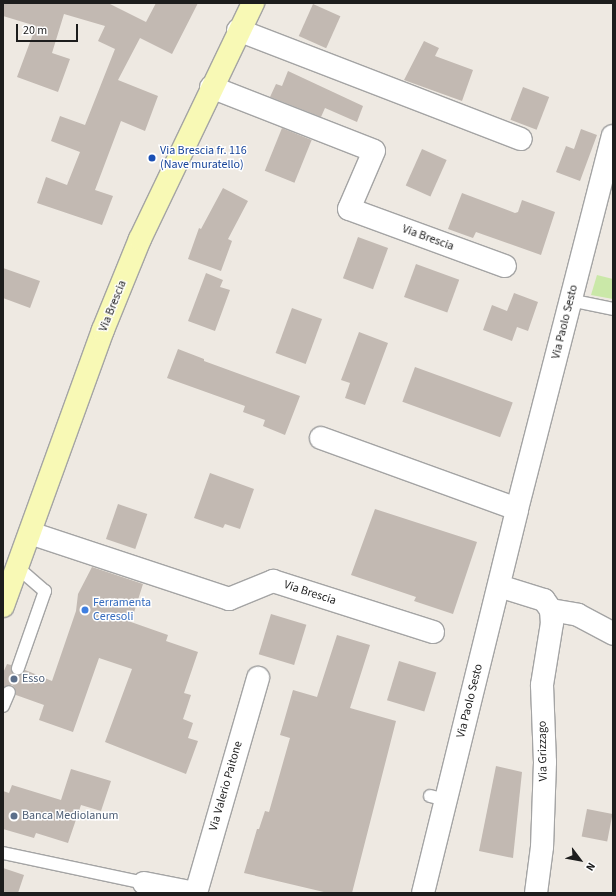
<!DOCTYPE html>
<html>
<head>
<meta charset="utf-8">
<style>
  body { margin:0 }
  #map { position:relative; width:616px; height:896px; overflow:hidden; background:#eee9e2; font-family:"Source Sans 3",sans-serif }
  div>[style] { position:absolute }
  .grass>* { inset:0; background:#cae8a8 }
  .building>* { inset:0; background:#c2b9b2; transform-origin:0 0 }
  .roads { filter:drop-shadow(1px 0 #a4a4a4) drop-shadow(-1px 0 #a4a4a4) drop-shadow(0 1px #a4a4a4) drop-shadow(0 -1px #a4a4a4) }
  .lane>* { height:12px; margin:-6px; padding:0 6px; transform-origin:6px; border-radius:6px; background:#fff }
  .street>* { height:22px; margin:-11px; padding:0 11px; transform-origin:11px; border-radius:11px; background:#fff }
  .secondary>* { height:22px; margin:-11px; padding:0 11px; transform-origin:11px; border-radius:11px; background:#f8f9b5 }
  .dots>* { width:11px; height:11px; translate:-50% -50%; box-sizing:border-box; border:2px solid #fff; border-radius:50% }
  span { translate:-50% -50%; white-space:nowrap; text-align:center; line-height:1.15; -webkit-text-stroke:3px #fff; paint-order:stroke }
  .transit-label { font-size:12px; color:#164399 }
  .left { translate:0 -50%; text-align:left }
  .street-label { font-size:12px; color:#1d1d1d }
  .shop-label { font-size:12px; color:#366cbe }
  .service-label { font-size:12px; color:#4e5e75 }
  .frame { position:absolute; inset:0; border:4px solid #1d1d1d; pointer-events:none }
  .north { position:absolute; left:560px; top:840px; width:40px; height:40px; -webkit-text-stroke:3px #fff; paint-order:stroke; rotate:122deg; font-size:11px; font-weight:700; line-height:16px; text-align:center; color:#1d1d1d }
  .north::after { content:''; display:block; margin:auto; width:14px; height:18px; background:#1d1d1d; clip-path:polygon(50% 0,100% 100%,50% 72%,0 100%) }
  .scale { position:absolute; left:16px; top:24px; width:62px; height:18px; box-sizing:border-box; border:2px solid #1d1d1d; border-top:0; padding-left:5px; font-size:12px; line-height:14px; white-space:nowrap; color:#1d1d1d; -webkit-text-stroke:3px #fff; paint-order:stroke }
</style>
</head>
<body>
<div id="map">
  <div class="grass">
    <div style="clip-path:polygon(597px 275px,613px 279px,613px 299px,591px 295px)"></div>
  </div>
  <div class="building">
    <div style="clip-path:polygon(3px 3px,108px 3px,146px 22px,156px 3px,198px 3px,172px 54px,140px 38px,118px 80px,158px 96px,145px 131px,121px 121px,95px 190px,113px 196px,102px 225px,37px 203px,46px 177px,67px 185px,80px 152px,51px 141px,60px 116px,85px 125px,115px 49px,98px 41px,105px 26px,64px 14px,52px 53px,70px 59px,58px 92px,17px 77px,36px 26px,3px 16px)"></div>
    <div style="left:313px;top:4px;width:30px;height:35px;rotate:24deg"></div>
    <div style="clip-path:polygon(424px 41px,439px 48px,435px 56px,473px 70px,462px 101px,404px 80px)"></div>
    <div style="clip-path:polygon(288px 71px,363px 106px,357px 122px,325px 108px,321px 117px,270px 97px,276px 84px,282px 86px)"></div>
    <div style="left:523px;top:87px;width:28px;height:35px;rotate:21deg"></div>
    <div style="left:282px;top:128px;width:32px;height:46px;rotate:22deg"></div>
    <div style="clip-path:polygon(581px 129px,597px 135px,580px 181px,556px 172px,566px 146px,574px 149px)"></div>
    <div style="left:422px;top:149px;width:27px;height:40px;rotate:24deg"></div>
    <div style="clip-path:polygon(223px 188px,248px 201px,228px 239px,232px 241px,221px 271px,188px 259px,199px 228px,201px 229px)"></div>
    <div style="clip-path:polygon(462px 193px,515px 213px,518px 212px,522px 200px,555px 212px,541px 255px,476px 232px,473px 238px,448px 229px)"></div>
    <div style="left:358px;top:237px;width:32px;height:44px;rotate:20deg"></div>
    <div style="left:416px;top:264px;width:46px;height:35px;rotate:20deg"></div>
    <div style="clip-path:polygon(3px 268px,40px 281px,30px 308px,3px 298px)"></div>
    <div style="clip-path:polygon(206px 273px,223px 280px,220px 287px,230px 290px,215px 331px,188px 321px)"></div>
    <div style="clip-path:polygon(514px 293px,538px 302px,528px 331px,517px 327px,512px 341px,483px 330px,492px 305px,507px 311px)"></div>
    <div style="left:292px;top:308px;width:32px;height:48px;rotate:20deg"></div>
    <div style="clip-path:polygon(359px 332px,388px 343px,365px 405px,345px 398px,350px 383px,341px 380px)"></div>
    <div style="clip-path:polygon(178px 349px,204px 359px,204px 361px,300px 396px,285px 435px,263px 426px,265px 420px,243px 412px,245px 406px,167px 378px)"></div>
    <div style="left:415px;top:367px;width:104px;height:37px;rotate:20deg"></div>
    <div style="clip-path:polygon(210px 473px,254px 489px,240px 529px,225px 524px,223px 528px,194px 518px)"></div>
    <div style="left:118px;top:504px;width:31px;height:37px;rotate:19deg"></div>
    <div style="clip-path:polygon(375px 509px,477px 542px,453px 614px,414px 601px,416px 597px,351px 575px)"></div>
    <div style="clip-path:polygon(92px 567px,143px 584px,131px 622px,168px 635px,166px 641px,198px 652px,184px 693px,191px 695px,183px 719px,193px 723px,188px 738px,198px 741px,186px 774px,105px 742px,132px 669px,99px 658px,73px 732px,39px 720px,44px 705px,16px 695px,15px 688px,12px 685px,3px 688px,3px 673px,7px 664px,11px 665px,11px 670px,15px 675px,20px 675px,25px 670px,52px 681px,76px 611px,78px 594px)"></div>
    <div style="left:271px;top:614px;width:37px;height:42px;rotate:17deg"></div>
    <div style="clip-path:polygon(337px 635px,370px 645px,350px 708px,396px 721px,352px 893px,328px 893px,244px 873px,257px 829px,259px 829px,265px 811px,269px 812px,290px 738px,280px 735px,293px 690px,317px 697px)"></div>
    <div style="left:399px;top:661px;width:39px;height:41px;rotate:17deg"></div>
    <div style="clip-path:polygon(496px 766px,522px 772px,513px 858px,479px 851px)"></div>
    <div style="clip-path:polygon(71px 769px,111px 781px,101px 811px,81px 805px,68px 843px,36px 833px,34px 838px,3px 829px,3px 791px,9px 793px,12px 785px,61px 800px)"></div>
    <div style="left:587px;top:809px;width:26px;height:28px;rotate:11deg"></div>
    <div style="clip-path:polygon(3px 868px,24px 875px,18px 893px,3px 893px)"></div>
  </div>
  <div class="roads">
    <div class="lane">
      <div style="left:570px;top:300px;width:44px;rotate:11.8deg"></div>
      <div style="left:17px;top:567px;width:37px;rotate:41deg"></div>
      <div style="left:45px;top:591px;width:82px;rotate:109.3deg"></div>
      <div style="left:3px;top:706px;width:15px;rotate:-67deg"></div>
      <div style="left:430px;top:796px;width:16px;rotate:14deg"></div>
      <div style="left:3px;top:853px;width:144px;rotate:12deg"></div>
    </div>
    <div class="street">
      <div style="left:238px;top:30px;width:303px;rotate:21.1deg"></div>
      <div style="left:211px;top:87px;width:175px;rotate:21.4deg"></div>
      <div style="left:374px;top:151px;width:63px;rotate:113.3deg"></div>
      <div style="left:349px;top:209px;width:166px;rotate:20.1deg"></div>
      <div style="left:321px;top:438px;width:208px;rotate:19.9deg"></div>
      <div style="left:30px;top:533px;width:210px;rotate:18.3deg"></div>
      <div style="left:229px;top:599px;width:48px;rotate:-22.2deg"></div>
      <div style="left:273px;top:581px;width:168px;rotate:17.7deg"></div>
      <div style="left:499px;top:586px;width:47px;rotate:17.3deg"></div>
      <div style="left:544px;top:600px;width:12px;rotate:55deg"></div>
      <div style="left:551px;top:610px;width:13px;rotate:86deg"></div>
      <div style="left:552px;top:623px;width:63px;rotate:99.2deg"></div>
      <div style="left:542px;top:685px;width:77px;rotate:87.8deg"></div>
      <div style="left:545px;top:762px;width:85px;rotate:92deg"></div>
      <div style="left:542px;top:847px;width:46px;rotate:97.4deg"></div>
      <div style="left:551px;top:610px;width:27px;rotate:10deg"></div>
      <div style="left:578px;top:615px;width:40px;rotate:28deg"></div>
      <div style="left:144px;top:883px;width:52px;rotate:11.1deg"></div>
      <div style="left:196px;top:893px;width:224px;rotate:-73.9deg"></div>
      <div style="left:423px;top:893px;width:395px;rotate:-76.2deg"></div>
      <div style="left:517px;top:509px;width:385px;rotate:-75.6deg"></div>
    </div>
    <div class="secondary">
      <div style="left:3px;top:606px;width:294px;rotate:-70.1deg"></div>
      <div style="left:103px;top:330px;width:98px;rotate:-67.9deg"></div>
      <div style="left:140px;top:239px;width:262px;rotate:-64.4deg"></div>
    </div>
  </div>
  <div class="dots">
    <div style="left:152px;top:158px;background:#1a4fb4"></div>
    <div style="left:85px;top:610px;background:#3f7fe0"></div>
    <div style="left:14px;top:679px;background:#5c6f8a"></div>
    <div style="left:14px;top:816px;background:#5c6f8a"></div>
  </div>
  <div class="transit-label">
    <span class="left" style="left:160px;top:158px">Via Brescia fr. 116<br>(Nave muratello)</span>
  </div>
  <div class="street-label">
    <span style="left:428px;top:238px;rotate:20deg">Via Brescia</span>
    <span style="left:113px;top:306px;rotate:-68deg">Via Brescia</span>
    <span style="left:565px;top:322px;rotate:-76deg">Via Paolo Sesto</span>
    <span style="left:310px;top:593px;rotate:18deg">Via Brescia</span>
    <span style="left:470px;top:701px;rotate:-76deg">Via Paolo Sesto</span>
    <span style="left:543px;top:751px;rotate:-91deg">Via Grizzago</span>
    <span style="left:226px;top:786px;rotate:-74deg">Via Valerio Paitone</span>
  </div>
  <div class="shop-label">
    <span class="left" style="left:93px;top:610px">Ferramenta<br>Ceresoli</span>
  </div>
  <div class="service-label">
    <span class="left" style="left:22px;top:679px">Esso</span>
    <span class="left" style="left:22px;top:816px">Banca Mediolanum</span>
  </div>
  <div class="frame"></div>
  <div class="north">N</div>
  <div class="scale">20 m</div>
</div>
</body>
</html>
